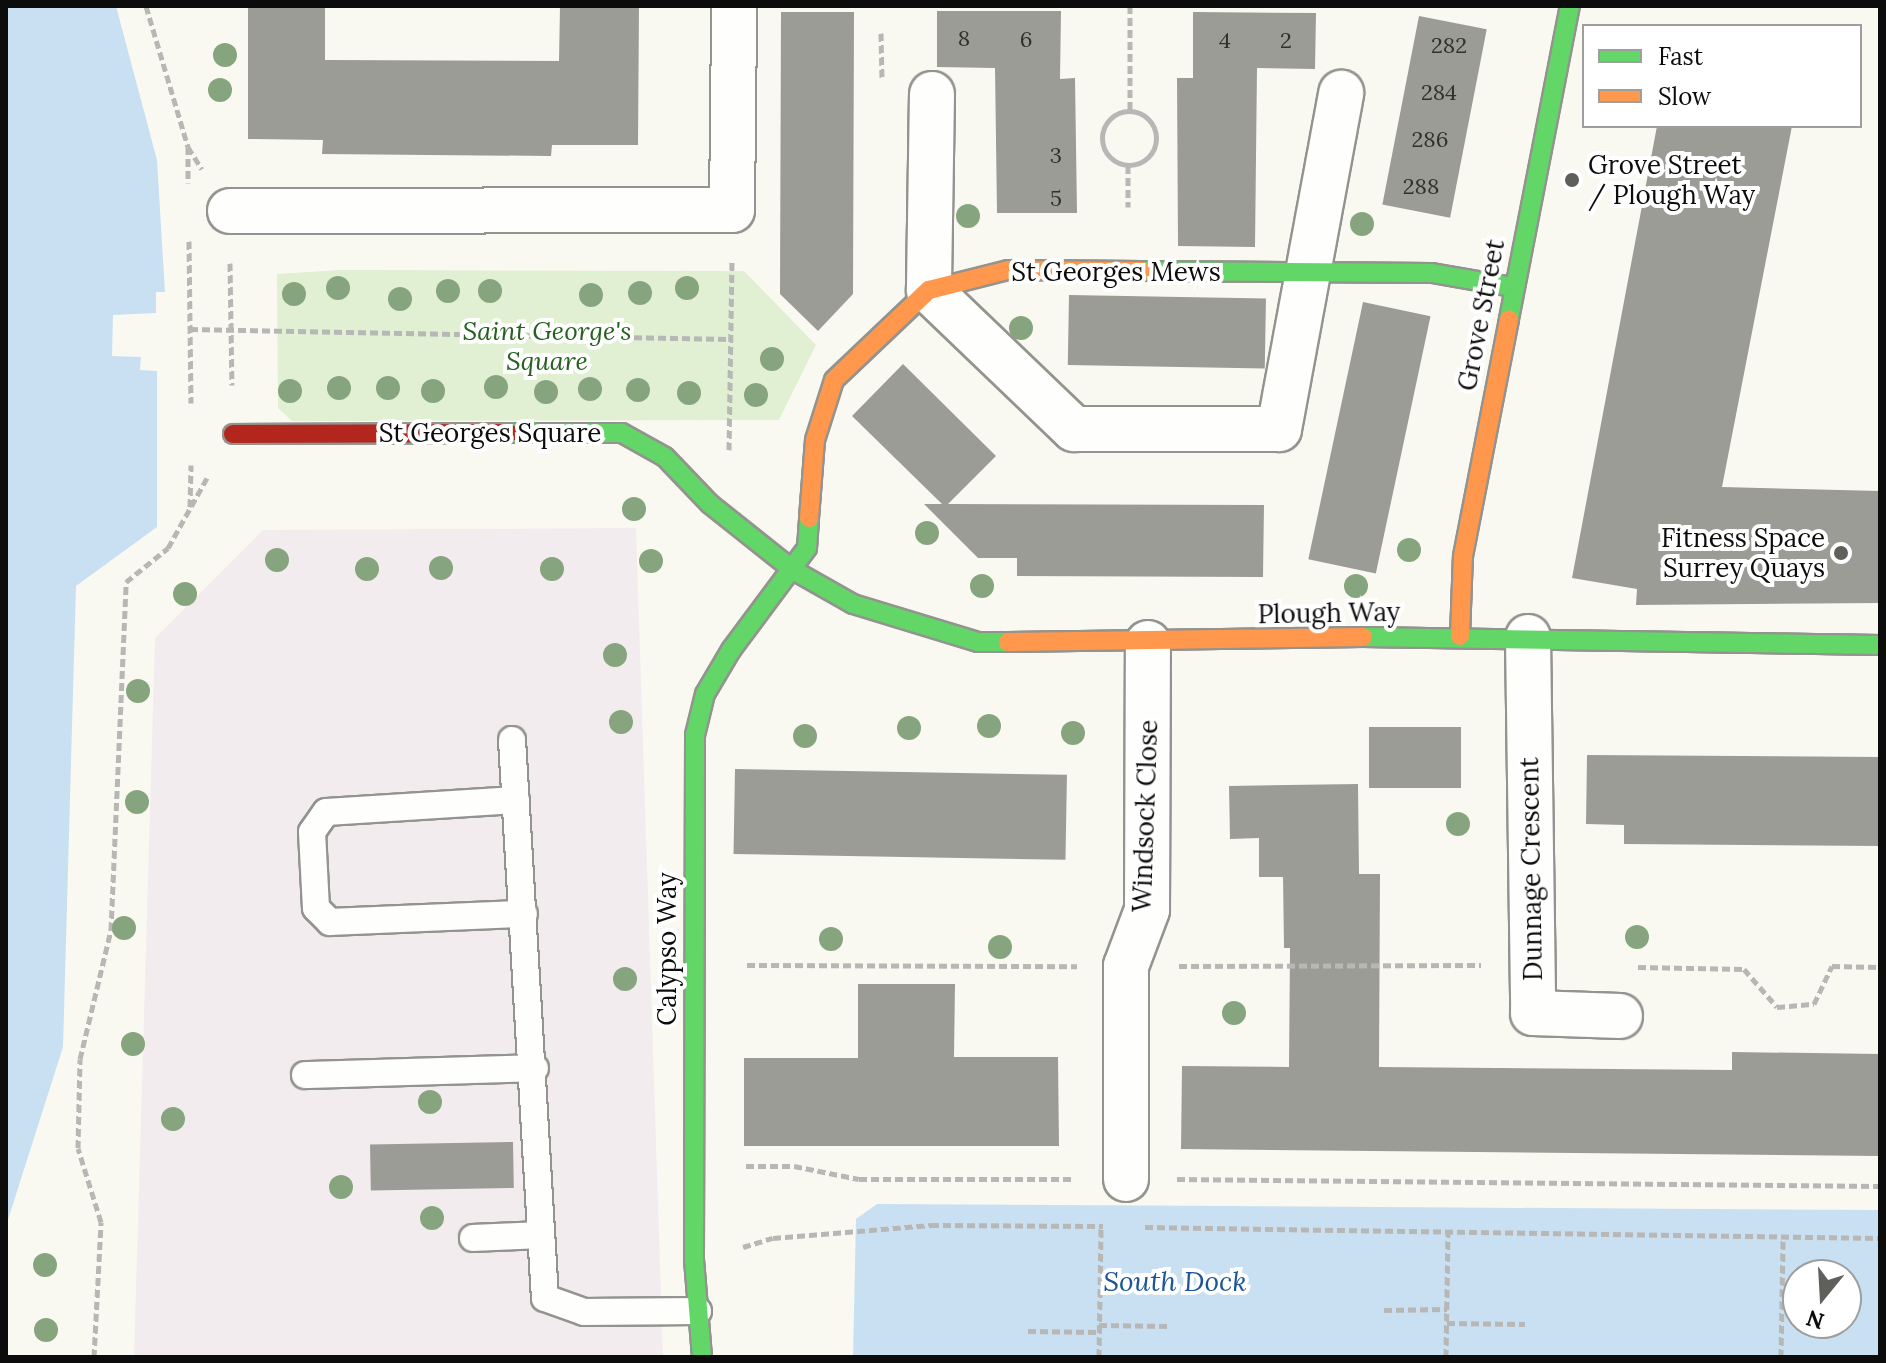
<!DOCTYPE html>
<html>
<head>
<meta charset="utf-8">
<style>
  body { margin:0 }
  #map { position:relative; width:1886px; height:1363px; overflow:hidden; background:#faf9f1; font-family:Lora,serif }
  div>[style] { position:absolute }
  .industrial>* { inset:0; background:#f2ecee }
  .green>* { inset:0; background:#e1efd2 }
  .water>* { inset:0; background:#c9e0f2 }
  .building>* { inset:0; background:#9c9c97; transform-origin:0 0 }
  .path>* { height:5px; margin-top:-2.5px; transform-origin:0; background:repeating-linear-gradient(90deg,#b7b7b6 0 8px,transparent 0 12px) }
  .path>.ring { margin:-2.5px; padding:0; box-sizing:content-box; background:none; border:5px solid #b7b7b6; border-radius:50% }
  .roads { filter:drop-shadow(2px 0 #93938f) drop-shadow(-2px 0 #93938f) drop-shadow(0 2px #93938f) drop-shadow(0 -2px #93938f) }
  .lane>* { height:26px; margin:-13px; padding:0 13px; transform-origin:13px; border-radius:13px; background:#fefefd }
  .street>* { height:44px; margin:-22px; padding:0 22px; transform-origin:22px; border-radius:22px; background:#fefefd }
  .fast>* { height:18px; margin:-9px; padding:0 9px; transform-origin:9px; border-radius:9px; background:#63d668 }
  .slow>* { height:18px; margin:-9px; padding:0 9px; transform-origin:9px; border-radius:9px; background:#ff974d }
  .jam>* { height:18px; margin:-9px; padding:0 9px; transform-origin:9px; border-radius:9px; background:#b3261e }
  .trees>* { width:24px; height:24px; margin:-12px; border-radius:50%; background:#86a57e }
  .dots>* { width:22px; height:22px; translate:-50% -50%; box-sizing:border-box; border:4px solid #fff; border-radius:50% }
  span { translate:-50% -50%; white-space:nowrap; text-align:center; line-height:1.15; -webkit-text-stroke:8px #fff; paint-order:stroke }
  .number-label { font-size:22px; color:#30302f }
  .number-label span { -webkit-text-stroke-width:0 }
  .poi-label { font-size:26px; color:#0c0c0c }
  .left { translate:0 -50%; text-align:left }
  .right { translate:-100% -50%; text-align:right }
  .street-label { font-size:26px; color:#0c0c0c }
  .park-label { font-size:26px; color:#276120; font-style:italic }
  .water-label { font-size:28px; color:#1c5698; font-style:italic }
  .frame { position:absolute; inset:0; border:8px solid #0c0c0c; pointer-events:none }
  .legend { position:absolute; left:1582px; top:24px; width:280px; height:104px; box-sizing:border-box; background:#fff; border:2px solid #9e9e9e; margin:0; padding:10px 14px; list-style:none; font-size:24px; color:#0c0c0c }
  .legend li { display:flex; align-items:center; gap:16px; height:40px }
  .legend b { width:40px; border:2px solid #9e9e9e }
  .north { position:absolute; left:1782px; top:1259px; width:80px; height:80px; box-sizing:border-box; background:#fff; border:2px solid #9e9e9e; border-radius:50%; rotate:198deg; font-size:22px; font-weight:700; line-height:32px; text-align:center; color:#0c0c0c }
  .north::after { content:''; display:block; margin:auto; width:28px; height:36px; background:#5f5f5c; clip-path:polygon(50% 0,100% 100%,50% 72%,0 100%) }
</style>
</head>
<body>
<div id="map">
  <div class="industrial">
    <div style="clip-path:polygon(636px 528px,663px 1357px,134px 1357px,155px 638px,263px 530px)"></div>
  </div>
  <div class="green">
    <div style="clip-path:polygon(341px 270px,744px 271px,816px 345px,779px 420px,292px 421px,278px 408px,277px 274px)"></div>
  </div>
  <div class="water">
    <div style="clip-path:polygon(6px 6px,116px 6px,157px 160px,165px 292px,156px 292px,156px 313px,113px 315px,112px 356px,141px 357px,140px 370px,157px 371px,157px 527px,76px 586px,63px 1047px,6px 1226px)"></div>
    <div style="clip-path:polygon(evenodd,877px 1204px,1880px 1210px,1880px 1357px,853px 1357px,856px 1219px,877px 1204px,1798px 1275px,1846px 1275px,1846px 1323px,1798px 1323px,1798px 1275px)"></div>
  </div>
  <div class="building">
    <div style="clip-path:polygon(248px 6px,325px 6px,325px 60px,559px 61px,560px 6px,639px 6px,638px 145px,552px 145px,551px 156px,322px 154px,323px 140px,248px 139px)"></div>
    <div style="clip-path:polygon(937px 11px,1061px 11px,1060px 79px,1075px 78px,1077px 213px,997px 213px,995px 68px,937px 67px)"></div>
    <div style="clip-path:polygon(781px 12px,854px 12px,853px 294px,818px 331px,780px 294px)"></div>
    <div style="clip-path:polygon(1193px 12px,1316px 13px,1315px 69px,1257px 68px,1255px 247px,1178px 246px,1177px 78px,1193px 78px)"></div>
    <div style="left:1419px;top:16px;width:69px;height:192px;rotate:11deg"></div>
    <div style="clip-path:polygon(1657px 126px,1792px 126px,1722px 487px,1880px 491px,1880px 603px,1636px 605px,1637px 589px,1572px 578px)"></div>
    <div style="left:1069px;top:295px;width:197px;height:70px;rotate:1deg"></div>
    <div style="left:1363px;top:302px;width:69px;height:263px;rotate:12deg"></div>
    <div style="clip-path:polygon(903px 364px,996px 456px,948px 504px,1264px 505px,1263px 577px,1017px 576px,1017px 558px,978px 558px,924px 504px,942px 504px,852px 416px)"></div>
    <div style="left:1461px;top:727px;width:61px;height:92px;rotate:90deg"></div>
    <div style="clip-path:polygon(1587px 755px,1880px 757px,1880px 846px,1624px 844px,1624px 825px,1586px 824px)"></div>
    <div style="left:735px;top:769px;width:332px;height:85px;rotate:1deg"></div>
    <div style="clip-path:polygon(1358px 784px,1359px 874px,1380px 874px,1379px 1067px,1732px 1070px,1732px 1052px,1880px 1054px,1880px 1156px,1181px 1149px,1182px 1066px,1289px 1067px,1290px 948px,1284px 948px,1283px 877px,1259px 877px,1259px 838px,1230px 839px,1229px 786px)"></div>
    <div style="clip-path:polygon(858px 984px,955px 984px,954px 1057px,1058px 1057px,1059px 1146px,744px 1146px,744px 1058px,858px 1058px)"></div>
    <div style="left:513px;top:1142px;width:46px;height:143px;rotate:89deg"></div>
  </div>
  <div class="path">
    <div style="left:146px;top:6px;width:147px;rotate:73.4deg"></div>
    <div style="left:188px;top:147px;width:36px;rotate:90deg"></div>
    <div style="left:1130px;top:6px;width:104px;rotate:90deg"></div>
    <div style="left:881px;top:33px;width:47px;rotate:88.8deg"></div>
    <div class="ring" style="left:1102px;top:111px;width:49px;height:49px"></div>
    <div style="left:188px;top:147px;width:26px;rotate:58deg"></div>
    <div style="left:1128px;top:165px;width:42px;rotate:90deg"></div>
    <div style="left:189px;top:241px;width:162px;rotate:89.3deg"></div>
    <div style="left:230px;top:263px;width:122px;rotate:89.1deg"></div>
    <div style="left:190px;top:329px;width:541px;rotate:1.06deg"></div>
    <div style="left:729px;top:450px;width:190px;rotate:-89.1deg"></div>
    <div style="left:190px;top:507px;width:42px;rotate:-88.6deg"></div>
    <div style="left:747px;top:965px;width:330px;rotate:0.2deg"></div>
    <div style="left:1179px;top:966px;width:302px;rotate:-0.2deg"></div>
    <div style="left:1638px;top:967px;width:106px;rotate:1.1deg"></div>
    <div style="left:1744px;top:969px;width:50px;rotate:49deg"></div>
    <div style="left:1777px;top:1007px;width:37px;rotate:-5deg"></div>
    <div style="left:1814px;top:1004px;width:42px;rotate:-64.7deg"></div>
    <div style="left:1832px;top:966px;width:48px;rotate:1.2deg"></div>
    <div style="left:746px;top:1166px;width:48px"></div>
    <div style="left:794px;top:1166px;width:66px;rotate:11.3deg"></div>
    <div style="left:859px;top:1179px;width:216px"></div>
    <div style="left:1177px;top:1179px;width:703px;rotate:0.57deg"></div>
    <div style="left:1145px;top:1227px;width:735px;rotate:0.86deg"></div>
    <div style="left:743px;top:1247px;width:31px;rotate:-17deg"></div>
    <div style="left:773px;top:1238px;width:159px;rotate:-4.7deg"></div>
    <div style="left:931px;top:1225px;width:172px;rotate:0.3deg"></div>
    <div style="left:1384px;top:1310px;width:63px;rotate:-0.9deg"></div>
    <div style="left:1447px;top:1323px;width:78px;rotate:0.7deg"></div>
    <div style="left:1099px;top:1325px;width:69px;rotate:0.8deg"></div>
    <div style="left:1028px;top:1331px;width:72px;rotate:0.8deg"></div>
    <div style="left:94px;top:1357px;width:135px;rotate:-87deg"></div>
    <div style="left:101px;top:1222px;width:77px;rotate:-107.3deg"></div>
    <div style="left:78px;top:1148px;width:89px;rotate:-88.7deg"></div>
    <div style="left:80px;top:1059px;width:133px;rotate:-76.5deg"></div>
    <div style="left:111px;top:930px;width:348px;rotate:-87.5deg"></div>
    <div style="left:126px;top:582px;width:54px;rotate:-39deg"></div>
    <div style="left:168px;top:548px;width:82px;rotate:-60.9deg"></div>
    <div style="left:1099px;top:1357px;width:131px;rotate:-89.1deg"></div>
    <div style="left:1446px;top:1357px;width:125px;rotate:-89.1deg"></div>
    <div style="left:1781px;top:1357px;width:120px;rotate:-89deg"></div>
  </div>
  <div class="roads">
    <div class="lane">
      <div style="left:512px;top:740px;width:559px;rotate:86.62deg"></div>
      <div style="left:545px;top:1298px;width:41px;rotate:19.7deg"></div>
      <div style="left:584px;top:1312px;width:114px;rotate:-0.5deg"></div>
      <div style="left:516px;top:800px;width:190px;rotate:176.4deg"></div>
      <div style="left:326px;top:812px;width:24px;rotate:125deg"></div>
      <div style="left:312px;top:832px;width:76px;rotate:87deg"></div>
      <div style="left:316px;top:908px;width:20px;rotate:45deg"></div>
      <div style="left:330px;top:922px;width:194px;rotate:-2.4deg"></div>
      <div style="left:305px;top:1075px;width:230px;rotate:-1.7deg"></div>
      <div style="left:473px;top:1238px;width:68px;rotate:-2.5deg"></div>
    </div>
    <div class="street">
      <div style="left:932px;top:94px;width:196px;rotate:90.9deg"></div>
      <div style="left:929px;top:290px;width:201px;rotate:43.8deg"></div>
      <div style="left:1074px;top:429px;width:205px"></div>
      <div style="left:1279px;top:429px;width:342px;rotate:-79.5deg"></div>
      <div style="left:230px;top:211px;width:502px;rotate:-0.11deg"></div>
      <div style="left:732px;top:210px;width:204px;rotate:-89.4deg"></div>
      <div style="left:1528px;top:637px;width:376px;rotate:89.2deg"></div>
      <div style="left:1533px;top:1013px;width:87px;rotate:2deg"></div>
      <div style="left:1126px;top:1179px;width:213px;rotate:-90deg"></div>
      <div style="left:1126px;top:966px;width:60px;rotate:-69.4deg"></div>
      <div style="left:1147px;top:910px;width:267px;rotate:-89.8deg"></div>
    </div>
    <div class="fast">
      <div style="left:1142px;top:271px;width:290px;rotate:0.4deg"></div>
      <div style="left:1432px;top:273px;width:81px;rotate:9.9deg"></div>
      <div style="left:1509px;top:319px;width:319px;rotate:-79deg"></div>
      <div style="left:509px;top:433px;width:113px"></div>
      <div style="left:622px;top:433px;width:49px;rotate:29.2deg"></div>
      <div style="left:665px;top:457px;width:65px;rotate:46.2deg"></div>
      <div style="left:710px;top:504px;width:106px;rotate:38.5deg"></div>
      <div style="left:793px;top:570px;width:69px;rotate:29.5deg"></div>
      <div style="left:853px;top:604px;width:131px;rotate:16.9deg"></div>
      <div style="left:978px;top:642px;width:30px"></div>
      <div style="left:1363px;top:637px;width:517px;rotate:0.89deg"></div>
      <div style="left:702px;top:1357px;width:97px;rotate:-94.7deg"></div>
      <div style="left:694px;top:1260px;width:525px;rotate:-89.89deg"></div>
      <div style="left:695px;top:735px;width:42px;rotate:-76.3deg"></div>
      <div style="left:705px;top:694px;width:51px;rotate:-59.4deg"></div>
      <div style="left:731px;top:650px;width:127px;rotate:-53.3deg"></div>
      <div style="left:807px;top:548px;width:30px;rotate:-86deg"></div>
    </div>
    <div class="slow">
      <div style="left:809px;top:518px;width:78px;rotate:-85.6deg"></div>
      <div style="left:815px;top:440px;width:63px;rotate:-72.4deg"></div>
      <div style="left:834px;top:380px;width:131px;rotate:-43.5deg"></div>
      <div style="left:929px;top:290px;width:81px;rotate:-14.2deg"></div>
      <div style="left:1008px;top:270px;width:134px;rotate:0.4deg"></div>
      <div style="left:1460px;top:636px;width:80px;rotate:-87.9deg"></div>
      <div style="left:1463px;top:556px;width:241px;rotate:-79deg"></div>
      <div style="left:1008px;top:642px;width:355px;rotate:-0.8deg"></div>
    </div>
    <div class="jam">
      <div style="left:233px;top:434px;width:276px;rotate:-0.2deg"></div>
    </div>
  </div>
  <div class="trees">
    <div style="left:225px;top:55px"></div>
    <div style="left:220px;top:90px"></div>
    <div style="left:968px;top:216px"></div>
    <div style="left:1362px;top:224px"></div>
    <div style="left:338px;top:288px"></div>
    <div style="left:687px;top:288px"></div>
    <div style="left:448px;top:291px"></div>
    <div style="left:490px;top:291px"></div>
    <div style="left:640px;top:293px"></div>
    <div style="left:294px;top:294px"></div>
    <div style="left:591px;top:295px"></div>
    <div style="left:400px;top:299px"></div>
    <div style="left:1021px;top:328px"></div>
    <div style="left:772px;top:359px"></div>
    <div style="left:496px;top:387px"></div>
    <div style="left:339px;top:388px"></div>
    <div style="left:388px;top:388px"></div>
    <div style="left:590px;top:389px"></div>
    <div style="left:638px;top:390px"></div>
    <div style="left:290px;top:391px"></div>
    <div style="left:433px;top:391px"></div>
    <div style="left:546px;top:392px"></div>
    <div style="left:689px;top:393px"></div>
    <div style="left:756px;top:395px"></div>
    <div style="left:634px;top:509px"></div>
    <div style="left:927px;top:533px"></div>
    <div style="left:1409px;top:550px"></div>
    <div style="left:277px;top:560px"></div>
    <div style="left:651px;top:561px"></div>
    <div style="left:441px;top:568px"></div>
    <div style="left:367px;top:569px"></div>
    <div style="left:552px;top:569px"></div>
    <div style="left:982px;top:586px"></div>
    <div style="left:1356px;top:586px"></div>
    <div style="left:185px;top:594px"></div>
    <div style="left:615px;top:655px"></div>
    <div style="left:138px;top:691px"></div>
    <div style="left:621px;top:722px"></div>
    <div style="left:989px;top:726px"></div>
    <div style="left:909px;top:728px"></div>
    <div style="left:1073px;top:733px"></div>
    <div style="left:805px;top:736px"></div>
    <div style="left:137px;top:802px"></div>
    <div style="left:1458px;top:824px"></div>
    <div style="left:124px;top:928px"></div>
    <div style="left:1637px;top:937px"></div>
    <div style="left:831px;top:939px"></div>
    <div style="left:1000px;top:947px"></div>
    <div style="left:625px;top:979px"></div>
    <div style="left:1234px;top:1013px"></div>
    <div style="left:133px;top:1044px"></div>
    <div style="left:430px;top:1102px"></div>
    <div style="left:173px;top:1119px"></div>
    <div style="left:341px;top:1187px"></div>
    <div style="left:432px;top:1218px"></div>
    <div style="left:45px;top:1265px"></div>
    <div style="left:46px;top:1330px"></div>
  </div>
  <div class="dots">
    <div style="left:1572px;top:180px;background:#5f5f5c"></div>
    <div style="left:1841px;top:553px;background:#5f5f5c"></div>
  </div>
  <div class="number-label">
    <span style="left:964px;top:39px">8</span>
    <span style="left:1026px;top:40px">6</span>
    <span style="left:1225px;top:41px">4</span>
    <span style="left:1286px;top:41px">2</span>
    <span style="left:1449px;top:46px">282</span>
    <span style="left:1439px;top:93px">284</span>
    <span style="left:1430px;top:140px">286</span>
    <span style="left:1056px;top:156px">3</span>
    <span style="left:1421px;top:187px">288</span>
    <span style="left:1056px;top:199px">5</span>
  </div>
  <div class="poi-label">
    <span class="left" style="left:1588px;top:180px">Grove Street<br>/ Plough Way</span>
    <span class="right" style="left:1825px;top:553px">Fitness Space<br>Surrey Quays</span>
  </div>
  <div class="street-label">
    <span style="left:1116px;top:272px">St Georges Mews</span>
    <span style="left:1481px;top:315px;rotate:-79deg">Grove Street</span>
    <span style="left:490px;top:433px">St Georges Square</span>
    <span style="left:1329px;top:613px;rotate:-1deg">Plough Way</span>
    <span style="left:1145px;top:816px;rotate:-88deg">Windsock Close</span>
    <span style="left:1531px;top:869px;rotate:-91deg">Dunnage Crescent</span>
    <span style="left:667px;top:949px;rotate:-90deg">Calypso Way</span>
  </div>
  <div class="park-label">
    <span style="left:547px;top:346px">Saint George's<br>Square</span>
  </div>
  <div class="water-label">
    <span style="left:1175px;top:1281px">South Dock</span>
  </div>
  <div class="frame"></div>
  <ul class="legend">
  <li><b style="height:10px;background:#63d668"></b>Fast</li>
  <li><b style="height:10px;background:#ff974d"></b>Slow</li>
  </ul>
  <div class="north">N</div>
</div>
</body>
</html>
